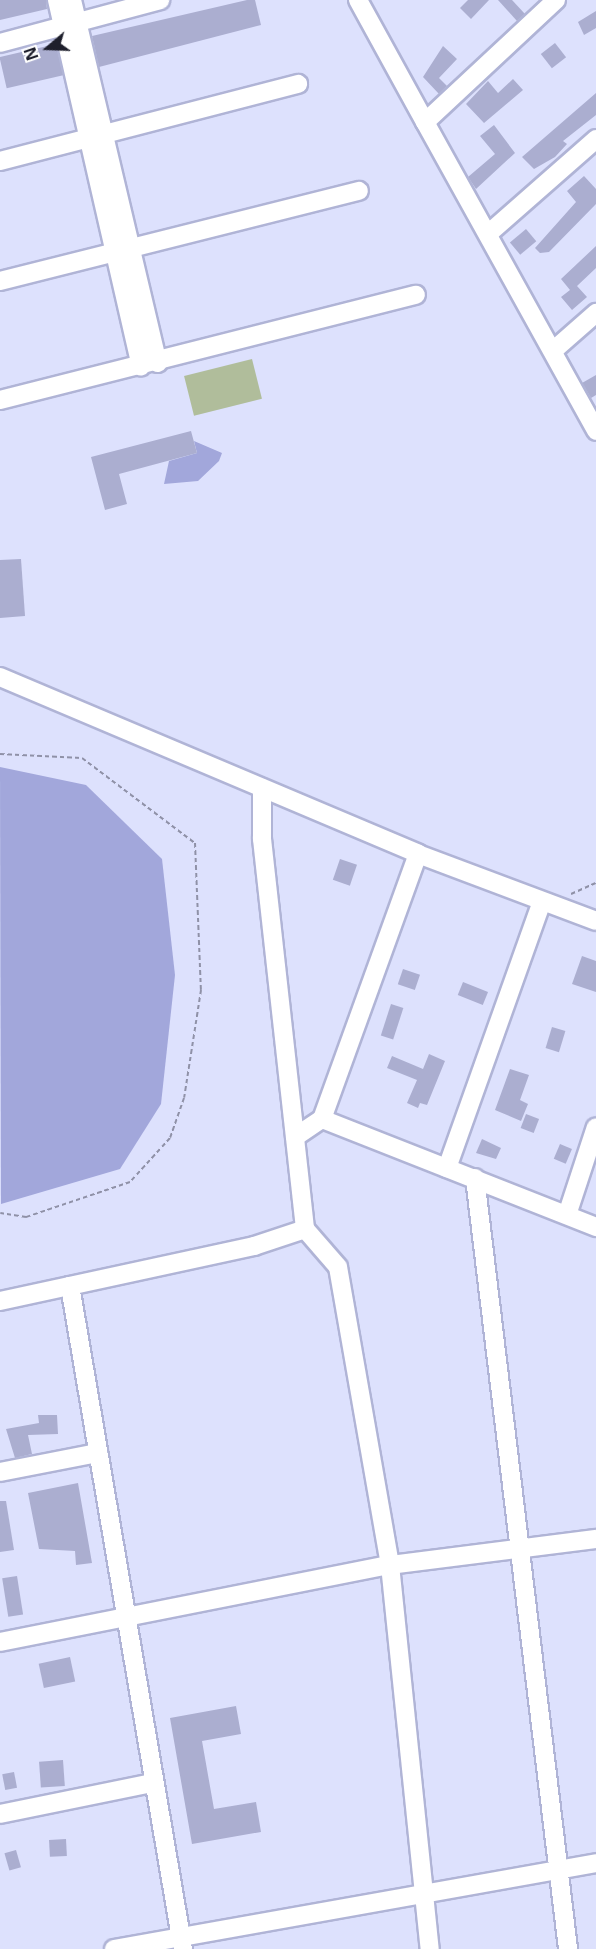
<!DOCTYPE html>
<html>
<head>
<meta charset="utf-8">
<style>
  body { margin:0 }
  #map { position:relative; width:596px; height:1949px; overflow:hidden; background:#dde1fd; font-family:"Open Sans",sans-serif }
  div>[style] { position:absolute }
  .green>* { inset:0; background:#b0bd9b; transform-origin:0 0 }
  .water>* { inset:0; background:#a2a7db }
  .building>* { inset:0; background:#abaed0; transform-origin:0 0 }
  .path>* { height:2px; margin-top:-1px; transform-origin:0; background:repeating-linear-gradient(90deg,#8f91a7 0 4.5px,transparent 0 7.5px) }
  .roads { filter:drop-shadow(2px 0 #b0b4d6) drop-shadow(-2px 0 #b0b4d6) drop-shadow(0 2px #b0b4d6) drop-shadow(0 -2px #b0b4d6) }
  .minor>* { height:18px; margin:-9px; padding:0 9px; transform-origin:9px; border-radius:9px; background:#fff }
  span { translate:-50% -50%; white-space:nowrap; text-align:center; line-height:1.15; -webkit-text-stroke:5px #fff; paint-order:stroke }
  .north { position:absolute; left:18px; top:18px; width:60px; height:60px; -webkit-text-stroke:4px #fff; paint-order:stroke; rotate:251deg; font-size:16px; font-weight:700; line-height:24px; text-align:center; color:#1e1f2c }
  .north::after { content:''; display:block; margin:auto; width:21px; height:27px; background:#1e1f2c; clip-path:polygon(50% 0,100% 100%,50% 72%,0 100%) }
</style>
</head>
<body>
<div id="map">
  <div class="green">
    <div style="left:252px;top:359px;width:41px;height:70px;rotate:76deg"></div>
  </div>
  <div class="water">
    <div style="clip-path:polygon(194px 441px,222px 453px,219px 461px,198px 481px,164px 484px,169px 461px,197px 453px)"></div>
    <div style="clip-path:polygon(0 767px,86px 785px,162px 859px,175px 975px,161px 1104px,120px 1169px,1px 1204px)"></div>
  </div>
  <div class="building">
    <div style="clip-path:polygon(0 0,46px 0,47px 9px,0 20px)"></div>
    <div style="clip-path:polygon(247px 0,255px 0,261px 25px,99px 67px,92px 36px)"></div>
    <div style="clip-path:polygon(468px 0,489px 0,471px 19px,460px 8px)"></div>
    <div style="clip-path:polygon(498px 0,512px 0,525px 14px,517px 21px)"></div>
    <div style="clip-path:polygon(596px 11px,596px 28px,584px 35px,578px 22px)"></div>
    <div style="left:555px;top:43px;width:18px;height:18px;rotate:52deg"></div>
    <div style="left:56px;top:44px;width:32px;height:58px;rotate:77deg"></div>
    <div style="clip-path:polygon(443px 46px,457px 59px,439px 78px,447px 86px,439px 94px,423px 77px)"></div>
    <div style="clip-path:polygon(513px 79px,523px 90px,484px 123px,466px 104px,488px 81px,498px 93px)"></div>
    <div style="clip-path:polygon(596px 93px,596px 115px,563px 141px,567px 144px,555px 157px,534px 169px,522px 157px)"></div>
    <div style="clip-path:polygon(494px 125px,515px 153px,476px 189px,468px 177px,495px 154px,480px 136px)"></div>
    <div style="clip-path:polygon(584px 176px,596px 189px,596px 204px,549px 252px,540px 253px,535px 248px,576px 202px,567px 191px)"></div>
    <div style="left:526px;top:229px;width:16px;height:21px;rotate:50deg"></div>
    <div style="clip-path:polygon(596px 246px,596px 268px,577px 286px,587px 297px,572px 310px,561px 297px,570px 290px,561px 279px)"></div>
    <div style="clip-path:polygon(596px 375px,596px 395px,591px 398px,582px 383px)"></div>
    <div style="clip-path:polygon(191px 431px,197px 453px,119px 474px,127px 504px,105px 510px,91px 457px)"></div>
    <div style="clip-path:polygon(21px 559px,25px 616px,0 618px,0 560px)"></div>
    <div style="left:340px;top:859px;width:18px;height:22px;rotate:19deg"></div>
    <div style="clip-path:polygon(582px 956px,596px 961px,596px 992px,572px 984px)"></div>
    <div style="left:403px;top:969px;width:18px;height:16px;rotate:19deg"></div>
    <div style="left:463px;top:982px;width:27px;height:14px;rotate:22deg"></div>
    <div style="left:391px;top:1004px;width:13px;height:33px;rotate:18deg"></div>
    <div style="left:552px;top:1027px;width:14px;height:22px;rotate:17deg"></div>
    <div style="clip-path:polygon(429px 1054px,445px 1061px,427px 1105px,420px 1103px,418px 1108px,407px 1103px,417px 1080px,387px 1068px,392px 1056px,423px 1069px)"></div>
    <div style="clip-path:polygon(510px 1069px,529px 1075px,520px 1100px,528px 1104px,521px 1121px,495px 1110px)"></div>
    <div style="left:526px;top:1114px;width:14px;height:15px;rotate:21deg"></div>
    <div style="clip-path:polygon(482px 1139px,501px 1148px,496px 1159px,476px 1153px)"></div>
    <div style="left:560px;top:1144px;width:13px;height:16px;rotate:23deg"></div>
    <div style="clip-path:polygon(38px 1415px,57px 1415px,58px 1434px,28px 1435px,32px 1454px,15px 1458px,6px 1429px,39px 1423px)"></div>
    <div style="clip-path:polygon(78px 1483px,92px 1563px,76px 1565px,75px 1551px,39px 1549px,28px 1493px)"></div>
    <div style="clip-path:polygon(0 1501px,6px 1501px,14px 1550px,0 1552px)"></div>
    <div style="left:17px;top:1576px;width:39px;height:15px;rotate:81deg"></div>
    <div style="left:70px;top:1657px;width:25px;height:32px;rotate:78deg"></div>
    <div style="clip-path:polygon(236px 1706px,241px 1734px,202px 1741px,214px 1809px,256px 1802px,261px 1832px,192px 1844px,170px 1718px)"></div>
    <div style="left:63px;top:1760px;width:26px;height:24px;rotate:86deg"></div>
    <div style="left:14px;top:1772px;width:16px;height:12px;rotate:79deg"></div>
    <div style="left:66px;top:1839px;width:17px;height:17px;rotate:87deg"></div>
    <div style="left:16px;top:1850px;width:18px;height:12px;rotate:74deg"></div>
  </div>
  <div class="path">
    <div style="left:0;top:754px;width:82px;rotate:2.8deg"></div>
    <div style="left:82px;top:758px;width:141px;rotate:37deg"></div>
    <div style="left:195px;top:843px;width:147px;rotate:87.7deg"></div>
    <div style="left:201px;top:990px;width:109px;rotate:98.9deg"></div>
    <div style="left:184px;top:1098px;width:42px;rotate:109.3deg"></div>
    <div style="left:170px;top:1138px;width:59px;rotate:132.3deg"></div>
    <div style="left:130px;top:1182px;width:110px;rotate:161.4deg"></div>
    <div style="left:26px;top:1217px;width:26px;rotate:-171deg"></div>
    <div style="left:571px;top:894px;width:27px;rotate:-24deg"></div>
  </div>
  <div class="roads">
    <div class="minor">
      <div style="left:57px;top:0;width:376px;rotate:77.1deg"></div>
      <div style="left:72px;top:0;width:373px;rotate:76.7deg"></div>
      <div style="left:358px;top:0;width:139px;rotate:61.2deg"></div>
      <div style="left:556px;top:0;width:179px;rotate:137deg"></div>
      <div style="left:425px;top:122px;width:353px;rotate:61deg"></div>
      <div style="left:0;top:43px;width:166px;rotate:-15deg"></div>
      <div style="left:0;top:161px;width:308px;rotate:-14.5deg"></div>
      <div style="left:488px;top:234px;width:144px;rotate:-41.3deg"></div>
      <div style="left:0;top:281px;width:370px;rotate:-14.1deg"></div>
      <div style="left:555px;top:349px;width:55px;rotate:-41.3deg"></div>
      <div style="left:0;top:400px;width:429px;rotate:-14.2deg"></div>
      <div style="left:0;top:677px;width:454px;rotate:22.9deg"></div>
      <div style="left:418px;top:854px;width:190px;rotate:20.6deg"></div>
      <div style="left:262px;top:788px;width:51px;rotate:90deg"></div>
      <div style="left:262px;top:839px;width:392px;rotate:83.7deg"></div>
      <div style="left:305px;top:1229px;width:50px;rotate:49deg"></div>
      <div style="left:338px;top:1267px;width:303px;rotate:80.1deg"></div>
      <div style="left:390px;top:1565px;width:386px;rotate:84.1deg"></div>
      <div style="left:322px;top:1119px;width:295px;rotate:21.5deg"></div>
      <div style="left:295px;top:1137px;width:32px;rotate:-34deg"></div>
      <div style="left:322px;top:1119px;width:282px;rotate:-70.1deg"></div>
      <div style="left:447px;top:1168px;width:283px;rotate:-70.4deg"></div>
      <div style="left:475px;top:1178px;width:777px;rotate:83.12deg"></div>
      <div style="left:568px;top:1212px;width:89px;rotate:-71.8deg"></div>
      <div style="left:70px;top:1286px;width:673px;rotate:80.33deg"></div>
      <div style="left:0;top:1301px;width:260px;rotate:-12.2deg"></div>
      <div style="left:254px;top:1246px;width:54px;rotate:-18.4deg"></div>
      <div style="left:0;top:1472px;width:100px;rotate:-11deg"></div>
      <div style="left:0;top:1642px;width:398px;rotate:-11.2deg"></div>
      <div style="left:390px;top:1565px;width:208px;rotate:-7.2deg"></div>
      <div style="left:0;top:1814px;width:155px;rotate:-11.5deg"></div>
      <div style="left:114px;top:1949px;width:490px;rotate:-10.1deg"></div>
    </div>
  </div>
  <div class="north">N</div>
</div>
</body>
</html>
